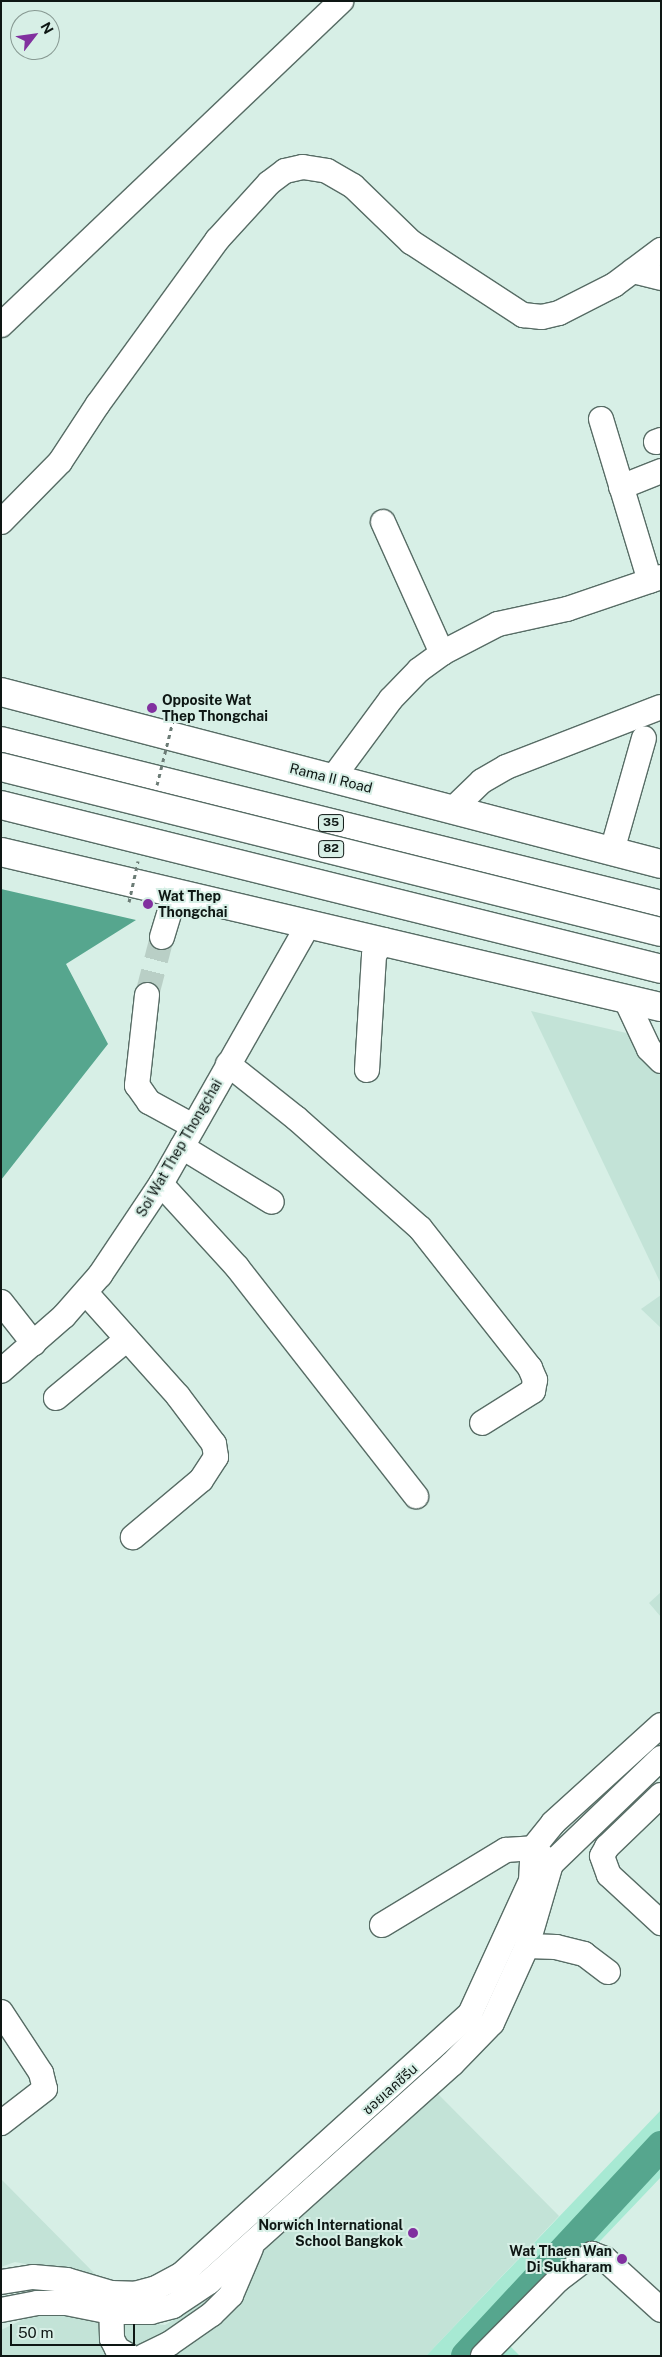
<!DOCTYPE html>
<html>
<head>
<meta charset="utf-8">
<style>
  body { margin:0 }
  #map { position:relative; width:662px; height:2357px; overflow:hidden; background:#d7efe6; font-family:"Public Sans","Noto Sans Thai",sans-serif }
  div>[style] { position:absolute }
  .built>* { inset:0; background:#c3e3d7 }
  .green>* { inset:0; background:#a7e9d3 }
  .water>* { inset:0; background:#56a68e }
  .river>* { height:30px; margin:-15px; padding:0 15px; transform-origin:15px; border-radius:15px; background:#56a68e }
  .minor-tunnel>* { height:24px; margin-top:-12px; transform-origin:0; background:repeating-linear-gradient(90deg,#b9cfc6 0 24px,transparent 0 36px) }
  .roads { filter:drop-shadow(1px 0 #576c65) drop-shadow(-1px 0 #576c65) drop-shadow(0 1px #576c65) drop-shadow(0 -1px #576c65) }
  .minor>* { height:24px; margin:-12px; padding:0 12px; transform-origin:12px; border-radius:12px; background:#fff }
  .major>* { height:28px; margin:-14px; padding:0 14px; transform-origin:14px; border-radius:14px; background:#fff }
  .highway>* { height:28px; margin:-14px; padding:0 14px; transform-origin:14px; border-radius:14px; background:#fff }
  .path-bridge>* { height:3px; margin-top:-1.5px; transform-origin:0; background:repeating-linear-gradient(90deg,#6c7c76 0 4px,transparent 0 8px) }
  .bridges { filter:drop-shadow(1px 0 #576c65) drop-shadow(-1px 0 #576c65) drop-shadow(0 1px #576c65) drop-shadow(0 -1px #576c65) }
  .highway-bridge>* { height:28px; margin:-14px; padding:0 14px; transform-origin:14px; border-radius:14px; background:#fff }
  .dots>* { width:14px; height:14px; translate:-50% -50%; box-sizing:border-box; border:2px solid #d7efe6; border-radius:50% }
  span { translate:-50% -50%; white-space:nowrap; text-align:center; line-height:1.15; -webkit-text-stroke:4px #d7efe6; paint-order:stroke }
  .shield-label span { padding:1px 4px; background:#d7efe6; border:1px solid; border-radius:4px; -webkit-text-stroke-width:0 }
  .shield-label { font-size:12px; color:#0e1714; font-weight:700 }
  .poi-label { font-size:14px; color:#0e1714; font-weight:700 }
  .left { translate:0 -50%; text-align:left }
  .right { translate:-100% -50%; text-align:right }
  .street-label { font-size:14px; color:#0e1714 }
  .frame { position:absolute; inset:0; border:2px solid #0e1714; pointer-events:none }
  .north { position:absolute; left:10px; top:10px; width:50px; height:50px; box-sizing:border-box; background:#d7efe6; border:1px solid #879992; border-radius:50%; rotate:60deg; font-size:14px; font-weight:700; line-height:20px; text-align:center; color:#0e1714 }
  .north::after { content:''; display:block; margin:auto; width:18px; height:22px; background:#81309f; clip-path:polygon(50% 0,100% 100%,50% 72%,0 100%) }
  .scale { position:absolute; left:10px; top:2324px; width:125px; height:22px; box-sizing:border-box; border:2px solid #0e1714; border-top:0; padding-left:6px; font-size:15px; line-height:18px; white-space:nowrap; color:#0e1714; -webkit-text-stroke:4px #d7efe6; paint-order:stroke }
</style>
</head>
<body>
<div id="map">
  <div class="built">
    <div style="clip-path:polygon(531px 1011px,661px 1041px,661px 1284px)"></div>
    <div style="clip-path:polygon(661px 1295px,661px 1328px,641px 1309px)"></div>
    <div style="clip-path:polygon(661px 1592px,661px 1617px,649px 1603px)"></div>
    <div style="clip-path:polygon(438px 2094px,559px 2216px,426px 2356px,1px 2356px,1px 2330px,39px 2312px,165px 2325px,215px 2295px)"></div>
    <div style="clip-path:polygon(1px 2179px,99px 2278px,15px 2262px,1px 2267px)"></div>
  </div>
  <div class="green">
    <div style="clip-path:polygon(661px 2110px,661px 2177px,505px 2341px,520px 2356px,426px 2356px)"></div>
  </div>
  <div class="water">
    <div style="clip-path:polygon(1px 889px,136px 920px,66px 964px,108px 1044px,1px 1180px)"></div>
  </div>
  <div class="river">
    <div style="left:466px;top:2356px;width:287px;rotate:-47.1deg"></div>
  </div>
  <div class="minor-tunnel">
    <div style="left:147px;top:995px;width:60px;rotate:-75.5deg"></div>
  </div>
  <div class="roads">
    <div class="minor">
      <div style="left:633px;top:271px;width:29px;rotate:14deg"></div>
      <div style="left:1px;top:325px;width:470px;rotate:-43.6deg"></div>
      <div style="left:601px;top:419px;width:169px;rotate:73.2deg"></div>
      <div style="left:656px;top:442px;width:5px;rotate:-22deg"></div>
      <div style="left:621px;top:487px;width:43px;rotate:-21.8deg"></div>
      <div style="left:1px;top:522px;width:84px;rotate:-45.5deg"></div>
      <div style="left:60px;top:462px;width:69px;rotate:-56.8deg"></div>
      <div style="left:98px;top:404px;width:203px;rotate:-54deg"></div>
      <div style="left:217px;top:240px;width:77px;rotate:-47.6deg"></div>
      <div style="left:269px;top:183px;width:20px;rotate:-37deg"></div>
      <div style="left:285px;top:171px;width:18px;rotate:-13deg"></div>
      <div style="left:303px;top:167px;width:24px;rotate:9deg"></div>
      <div style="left:327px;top:171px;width:30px;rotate:30deg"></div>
      <div style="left:353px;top:186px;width:81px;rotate:44deg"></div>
      <div style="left:411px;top:242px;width:134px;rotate:33.1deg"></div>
      <div style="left:523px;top:315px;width:19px;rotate:6deg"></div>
      <div style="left:542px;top:317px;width:17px;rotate:-13deg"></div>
      <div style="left:559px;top:313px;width:62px;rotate:-27deg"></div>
      <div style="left:614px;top:285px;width:59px;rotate:-36.7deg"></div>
      <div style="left:383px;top:522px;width:144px;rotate:65.8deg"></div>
      <div style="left:332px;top:779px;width:99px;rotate:-53.6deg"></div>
      <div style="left:391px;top:699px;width:40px;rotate:-46deg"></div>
      <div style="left:419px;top:670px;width:29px;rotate:-36deg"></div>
      <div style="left:442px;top:653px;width:63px;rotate:-27.4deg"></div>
      <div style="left:498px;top:624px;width:71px;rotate:-12.3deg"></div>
      <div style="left:567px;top:609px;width:99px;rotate:-18.8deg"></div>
      <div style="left:453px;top:809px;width:40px;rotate:-44deg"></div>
      <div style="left:482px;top:781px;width:28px;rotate:-30deg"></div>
      <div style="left:506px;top:767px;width:166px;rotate:-21.2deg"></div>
      <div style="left:612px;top:851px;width:117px;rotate:-74.2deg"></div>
      <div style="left:162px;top:937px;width:45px;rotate:-73.2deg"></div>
      <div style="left:147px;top:995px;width:91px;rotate:96.3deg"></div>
      <div style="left:137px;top:1085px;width:21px;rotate:55deg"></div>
      <div style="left:149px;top:1102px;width:50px;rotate:28.6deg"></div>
      <div style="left:625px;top:998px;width:56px;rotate:64.8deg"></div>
      <div style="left:649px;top:1049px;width:17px;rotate:45deg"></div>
      <div style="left:228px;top:1064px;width:87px;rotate:38.5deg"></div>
      <div style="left:296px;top:1118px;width:166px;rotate:41.6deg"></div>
      <div style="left:420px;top:1228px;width:178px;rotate:51.8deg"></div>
      <div style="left:530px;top:1368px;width:13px;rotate:67deg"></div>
      <div style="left:535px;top:1380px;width:11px;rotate:100deg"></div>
      <div style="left:533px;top:1391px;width:60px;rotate:147.9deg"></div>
      <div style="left:367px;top:1070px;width:115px;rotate:-86.5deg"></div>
      <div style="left:374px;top:955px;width:18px;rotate:-56deg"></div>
      <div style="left:182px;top:1147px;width:105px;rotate:31.4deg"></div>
      <div style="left:161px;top:1184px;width:113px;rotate:47.5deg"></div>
      <div style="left:237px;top:1267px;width:291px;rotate:52deg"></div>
      <div style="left:86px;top:1293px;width:138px;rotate:48.2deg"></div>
      <div style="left:178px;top:1396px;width:60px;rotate:53.1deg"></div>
      <div style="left:214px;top:1444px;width:13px;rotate:81deg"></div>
      <div style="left:216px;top:1457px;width:27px;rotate:123deg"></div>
      <div style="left:201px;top:1480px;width:89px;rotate:140deg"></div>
      <div style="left:1px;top:1302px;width:53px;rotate:51.8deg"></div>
      <div style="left:1px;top:1371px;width:84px;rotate:-41.1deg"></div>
      <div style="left:64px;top:1316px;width:55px;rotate:-48.7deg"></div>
      <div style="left:100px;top:1275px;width:110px;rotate:-56.2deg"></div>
      <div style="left:161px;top:1184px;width:298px;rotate:-60.4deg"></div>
      <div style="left:56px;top:1398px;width:92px;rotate:-39.7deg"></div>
      <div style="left:661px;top:1795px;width:75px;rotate:136.1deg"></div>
      <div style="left:607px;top:1847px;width:10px;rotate:119deg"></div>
      <div style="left:602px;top:1856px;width:20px;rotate:70deg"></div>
      <div style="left:609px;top:1875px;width:71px;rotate:42.7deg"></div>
      <div style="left:382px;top:1925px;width:145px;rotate:-31.2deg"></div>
      <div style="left:506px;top:1850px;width:27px;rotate:-4deg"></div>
      <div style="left:533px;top:1848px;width:15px;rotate:42deg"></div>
      <div style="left:527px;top:1946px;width:29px;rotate:2deg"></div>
      <div style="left:556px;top:1947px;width:29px;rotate:14deg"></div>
      <div style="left:584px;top:1954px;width:30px;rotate:37deg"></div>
      <div style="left:1px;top:2012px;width:73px;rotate:56.7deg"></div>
      <div style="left:41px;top:2073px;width:16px;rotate:76deg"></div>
      <div style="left:45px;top:2089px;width:56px;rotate:142.3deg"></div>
      <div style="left:1px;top:2282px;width:32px;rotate:-9deg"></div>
      <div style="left:33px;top:2277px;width:34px;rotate:5deg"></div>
      <div style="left:67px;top:2280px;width:46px;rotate:16.5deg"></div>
      <div style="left:111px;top:2293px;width:23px;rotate:2deg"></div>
      <div style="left:134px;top:2294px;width:23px;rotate:-15deg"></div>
      <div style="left:156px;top:2288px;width:30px;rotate:-28deg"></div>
      <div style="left:182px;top:2274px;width:388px;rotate:-42.1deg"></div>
      <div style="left:470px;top:2014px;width:146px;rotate:-65.4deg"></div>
      <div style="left:531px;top:1881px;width:33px;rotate:-87deg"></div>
      <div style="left:533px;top:1848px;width:32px;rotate:-51deg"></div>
      <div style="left:553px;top:1823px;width:146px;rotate:-42.2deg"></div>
      <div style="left:111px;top:2297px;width:42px;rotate:88.6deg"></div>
      <div style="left:112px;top:2339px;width:11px;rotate:63deg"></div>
      <div style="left:117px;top:2349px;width:14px;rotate:30deg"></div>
      <div style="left:1px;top:2310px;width:37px;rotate:-11deg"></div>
      <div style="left:37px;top:2303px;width:29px"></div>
      <div style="left:66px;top:2303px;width:46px;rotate:11.3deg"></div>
      <div style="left:111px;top:2312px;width:40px"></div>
      <div style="left:151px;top:2312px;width:23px;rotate:-15deg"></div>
      <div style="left:173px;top:2306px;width:43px;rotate:-33.7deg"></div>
      <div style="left:209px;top:2282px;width:326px;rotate:-41.9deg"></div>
      <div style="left:452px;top:2064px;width:57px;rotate:-45.7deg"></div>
      <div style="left:492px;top:2023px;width:85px;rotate:-65.6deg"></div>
      <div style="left:527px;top:1946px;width:85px;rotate:-73.7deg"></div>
      <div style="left:551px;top:1864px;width:153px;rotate:-43.9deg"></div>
      <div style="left:144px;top:2356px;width:28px;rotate:-26deg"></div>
      <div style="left:169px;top:2344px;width:52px;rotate:-34.9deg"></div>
      <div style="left:212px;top:2314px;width:27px;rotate:-45deg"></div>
      <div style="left:231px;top:2295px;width:51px;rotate:-66.9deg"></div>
      <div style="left:483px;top:2356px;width:107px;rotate:-45.4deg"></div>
      <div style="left:558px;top:2280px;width:43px;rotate:-37.4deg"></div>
      <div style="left:592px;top:2254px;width:14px;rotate:21deg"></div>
      <div style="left:605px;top:2259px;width:76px;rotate:42.3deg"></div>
    </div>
    <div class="major">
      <div style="left:1px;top:692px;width:682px;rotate:14.61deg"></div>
      <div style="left:1px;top:852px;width:678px;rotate:13.22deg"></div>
    </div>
    <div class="highway">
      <div style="left:1px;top:741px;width:680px;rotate:13.95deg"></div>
    </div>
  </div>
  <div class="path-bridge">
    <div style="left:157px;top:785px;width:74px;rotate:-76deg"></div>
    <div style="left:129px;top:902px;width:42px;rotate:-77.6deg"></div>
  </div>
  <div class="bridges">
    <div class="highway-bridge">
      <div style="left:1px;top:767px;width:680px;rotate:14.04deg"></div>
      <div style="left:1px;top:805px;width:680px;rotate:13.95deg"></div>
    </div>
  </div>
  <div class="dots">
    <div style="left:152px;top:708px;background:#81309f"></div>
    <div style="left:148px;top:904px;background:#81309f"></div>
    <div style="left:413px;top:2233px;background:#81309f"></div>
    <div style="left:622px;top:2259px;background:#81309f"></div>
  </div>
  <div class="shield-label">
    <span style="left:331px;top:823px">35</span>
    <span style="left:331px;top:849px">82</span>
  </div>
  <div class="poi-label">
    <span class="left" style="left:162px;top:708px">Opposite Wat<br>Thep Thongchai</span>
    <span class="left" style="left:158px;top:904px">Wat Thep<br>Thongchai</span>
    <span class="right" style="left:403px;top:2233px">Norwich International<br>School Bangkok</span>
    <span class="right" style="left:612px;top:2259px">Wat Thaen Wan<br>Di Sukharam</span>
  </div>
  <div class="street-label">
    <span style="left:331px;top:778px;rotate:14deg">Rama II Road</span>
    <span style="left:179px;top:1148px;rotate:-60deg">Soi Wat Thep Thongchai</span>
    <span style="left:390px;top:2089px;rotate:-42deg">ซอยเลคซีรีน</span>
  </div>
  <div class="frame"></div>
  <div class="north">N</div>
  <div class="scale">50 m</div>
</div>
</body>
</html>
